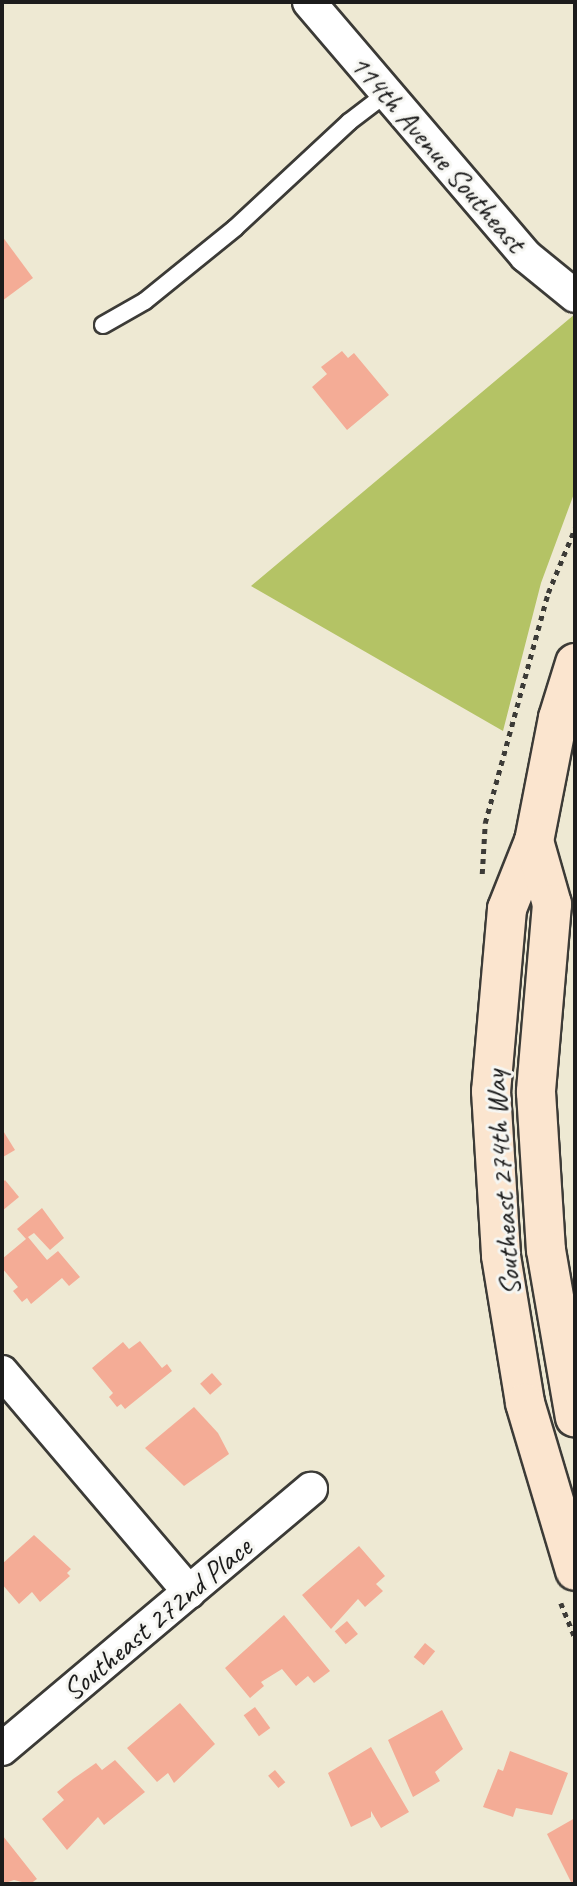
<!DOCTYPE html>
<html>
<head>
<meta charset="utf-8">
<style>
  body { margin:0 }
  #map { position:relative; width:577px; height:1886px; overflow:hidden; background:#eee9d3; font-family:Caveat,sans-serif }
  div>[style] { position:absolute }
  .green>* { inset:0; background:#b4c365 }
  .building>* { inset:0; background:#f4ac96; transform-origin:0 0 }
  .path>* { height:4.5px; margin-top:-2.25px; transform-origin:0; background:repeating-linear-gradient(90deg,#3c3b37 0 5px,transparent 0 10px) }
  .roads { filter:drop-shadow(2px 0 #3c3b37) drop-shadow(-2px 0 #3c3b37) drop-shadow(0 2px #3c3b37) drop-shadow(0 -2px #3c3b37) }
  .lane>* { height:16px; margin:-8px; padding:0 8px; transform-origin:8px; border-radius:8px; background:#fff }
  .street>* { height:32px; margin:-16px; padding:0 16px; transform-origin:16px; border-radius:16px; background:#fff }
  .secondary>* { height:38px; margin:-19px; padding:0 19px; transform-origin:19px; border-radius:19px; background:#fbe5cf }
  span { translate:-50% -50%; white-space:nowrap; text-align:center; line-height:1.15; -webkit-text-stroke:6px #f6f6f2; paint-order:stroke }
  .street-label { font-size:30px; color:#1c1c1c }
  .frame { position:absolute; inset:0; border:4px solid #1c1c1c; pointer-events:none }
</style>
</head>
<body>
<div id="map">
  <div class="green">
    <div style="clip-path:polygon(575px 314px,575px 491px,541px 583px,503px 731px,251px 586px)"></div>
  </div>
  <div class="building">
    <div style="clip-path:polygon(2px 236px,33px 278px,2px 301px)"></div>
    <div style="clip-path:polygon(342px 351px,348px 358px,354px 353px,389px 395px,347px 430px,312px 387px,327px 374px,321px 367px)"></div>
    <div style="clip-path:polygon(2px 1129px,15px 1150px,3px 1157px,2px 1155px)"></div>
    <div style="clip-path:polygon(5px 1180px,19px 1197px,2px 1211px,2px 1183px)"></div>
    <div style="clip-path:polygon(42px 1208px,64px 1238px,50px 1250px,34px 1233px,28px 1237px,47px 1260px,58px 1251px,80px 1277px,69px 1286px,62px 1278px,31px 1304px,27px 1298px,22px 1302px,13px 1291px,18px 1287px,2px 1268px,2px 1259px,26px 1239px,17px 1229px)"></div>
    <div style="clip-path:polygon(140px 1341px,162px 1368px,167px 1364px,172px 1371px,125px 1409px,121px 1404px,117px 1407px,109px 1397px,113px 1393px,92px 1368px,123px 1342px,129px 1349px)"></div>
    <div style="left:212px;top:1373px;width:15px;height:16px;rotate:48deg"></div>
    <div style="clip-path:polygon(194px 1407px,218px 1433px,229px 1454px,184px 1486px,145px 1448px)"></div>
    <div style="clip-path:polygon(34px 1535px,71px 1569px,67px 1573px,70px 1576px,40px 1602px,32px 1592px,19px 1604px,2px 1584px,2px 1564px)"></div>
    <div style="clip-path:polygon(359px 1546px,385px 1576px,376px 1584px,383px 1591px,365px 1607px,358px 1599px,331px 1629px,302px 1595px)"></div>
    <div style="clip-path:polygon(284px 1615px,330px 1671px,314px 1683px,308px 1676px,296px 1686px,282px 1669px,261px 1682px,264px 1686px,250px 1698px,225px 1668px)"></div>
    <div style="left:347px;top:1621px;width:17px;height:16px;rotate:50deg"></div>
    <div style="left:425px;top:1643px;width:13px;height:18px;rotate:39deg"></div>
    <div style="clip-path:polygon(180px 1703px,215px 1744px,174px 1783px,168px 1773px,157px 1782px,127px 1748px)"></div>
    <div style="left:255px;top:1707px;width:26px;height:14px;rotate:54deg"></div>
    <div style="clip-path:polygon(442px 1710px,463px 1749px,435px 1772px,440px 1781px,413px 1797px,388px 1740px)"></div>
    <div style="clip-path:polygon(371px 1747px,409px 1812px,381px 1828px,371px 1811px,371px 1817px,351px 1827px,328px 1773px)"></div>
    <div style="clip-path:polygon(510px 1751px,568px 1773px,552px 1815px,516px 1808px,513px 1817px,483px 1807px,498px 1769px,503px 1771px)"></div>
    <div style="clip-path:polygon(115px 1760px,145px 1792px,104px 1825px,98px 1817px,67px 1850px,42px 1819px,64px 1800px,57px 1792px,73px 1779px,96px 1763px,102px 1770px)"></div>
    <div style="left:275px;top:1770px;width:16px;height:9px;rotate:50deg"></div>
    <div style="clip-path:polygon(575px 1818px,575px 1884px,572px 1884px,547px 1834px)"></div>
    <div style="clip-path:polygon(3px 1836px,37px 1879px,30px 1884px,14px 1880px,2px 1884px)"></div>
  </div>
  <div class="path">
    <div style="left:482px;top:874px;width:51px;rotate:-86.6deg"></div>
    <div style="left:485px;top:823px;width:238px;rotate:-74.7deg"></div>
    <div style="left:548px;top:593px;width:70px;rotate:-67.4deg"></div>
    <div style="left:561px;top:1603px;width:38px;rotate:68deg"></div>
  </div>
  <div class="roads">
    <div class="lane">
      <div style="left:103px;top:325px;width:48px;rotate:-29.7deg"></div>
      <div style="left:145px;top:301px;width:116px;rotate:-39deg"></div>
      <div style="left:235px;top:228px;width:156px;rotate:-42.9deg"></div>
      <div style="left:349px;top:122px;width:48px;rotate:-37.3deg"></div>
    </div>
    <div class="street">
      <div style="left:309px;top:2px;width:334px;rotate:49.5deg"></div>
      <div style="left:526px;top:256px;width:63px;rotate:39.2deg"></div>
      <div style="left:2px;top:1372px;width:289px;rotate:49.6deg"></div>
      <div style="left:2px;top:1749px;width:404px;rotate:-40.1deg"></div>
    </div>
    <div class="secondary">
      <div style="left:575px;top:663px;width:58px;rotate:107.2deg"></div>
      <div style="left:558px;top:718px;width:125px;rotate:101deg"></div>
      <div style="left:534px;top:841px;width:73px;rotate:111.7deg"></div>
      <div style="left:507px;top:909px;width:183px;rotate:95deg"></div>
      <div style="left:491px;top:1091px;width:165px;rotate:86.5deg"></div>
      <div style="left:501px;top:1256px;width:149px;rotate:80.7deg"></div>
      <div style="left:525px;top:1403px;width:175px;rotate:73.4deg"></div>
      <div style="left:534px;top:841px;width:66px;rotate:74.1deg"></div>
      <div style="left:552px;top:904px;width:189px;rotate:94.9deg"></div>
      <div style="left:536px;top:1092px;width:158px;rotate:86.4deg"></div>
      <div style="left:546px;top:1250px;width:170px;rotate:80.2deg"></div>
    </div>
  </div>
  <div class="street-label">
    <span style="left:438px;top:153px;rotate:49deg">114th Avenue Southeast</span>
    <span style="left:502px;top:1183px;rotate:-94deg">Southeast 274th Way</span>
    <span style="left:157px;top:1619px;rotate:-40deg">Southeast 272nd Place</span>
  </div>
  <div class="frame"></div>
</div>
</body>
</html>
